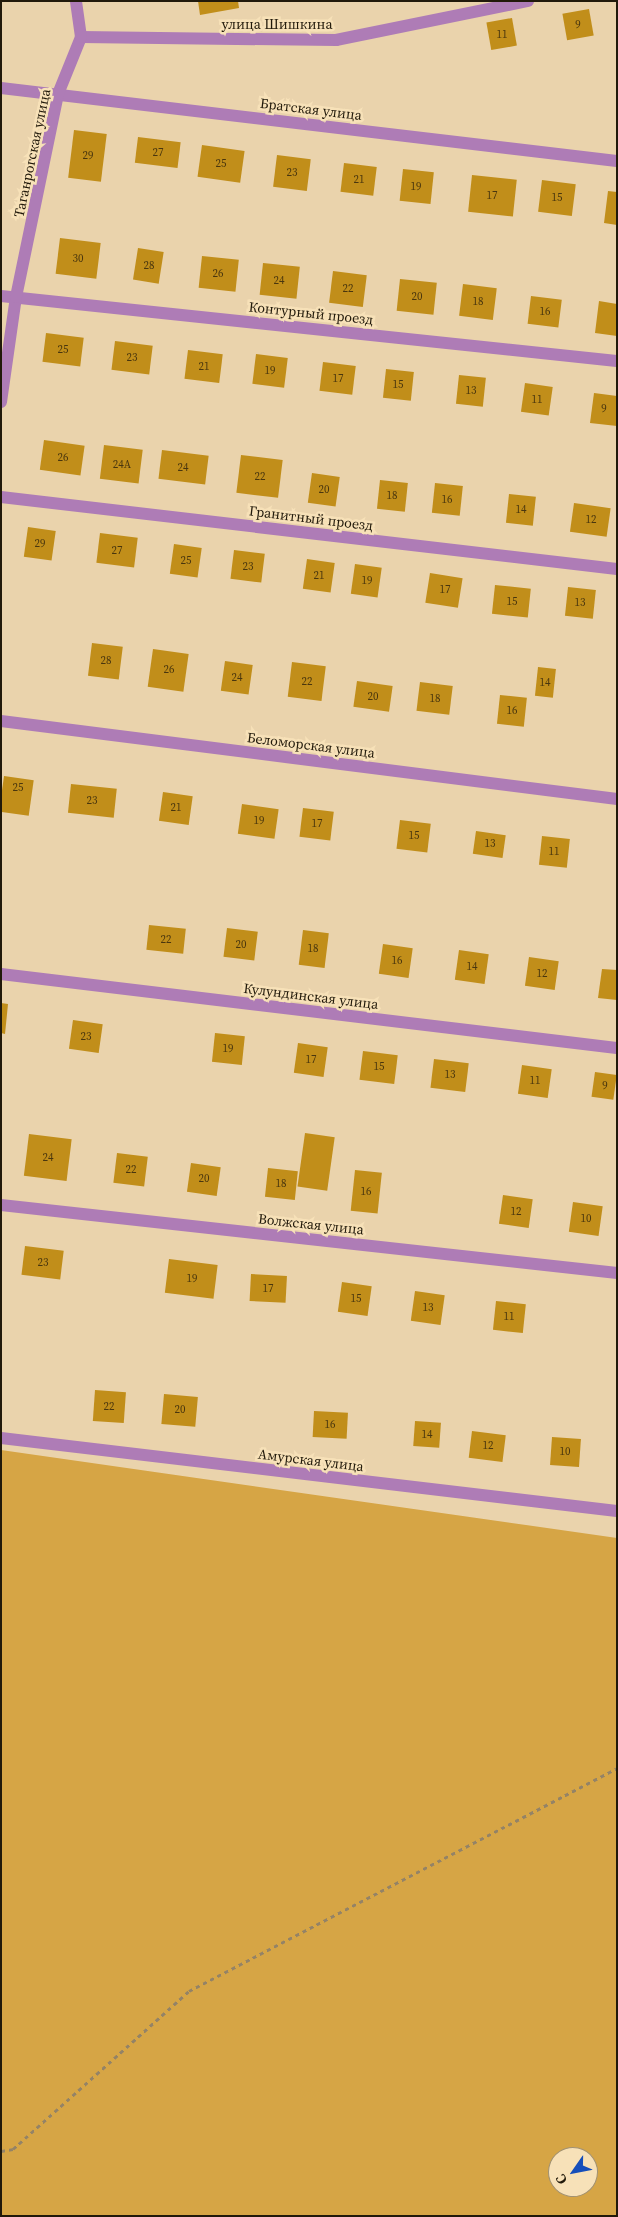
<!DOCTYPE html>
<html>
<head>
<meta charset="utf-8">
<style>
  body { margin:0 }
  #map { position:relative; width:618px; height:2217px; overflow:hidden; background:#ead3ac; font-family:"Source Serif 4",serif }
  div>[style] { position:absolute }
  .green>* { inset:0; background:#d6a545 }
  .building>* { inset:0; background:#c18e1a; transform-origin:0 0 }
  .path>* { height:3px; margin-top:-1.5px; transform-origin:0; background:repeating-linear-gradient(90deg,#948366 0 4px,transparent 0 8px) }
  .street>* { height:12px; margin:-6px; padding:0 6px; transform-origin:6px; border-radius:6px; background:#ae7cb6 }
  span { translate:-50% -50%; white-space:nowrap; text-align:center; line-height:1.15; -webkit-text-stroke:5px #f7e1b8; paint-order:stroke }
  .number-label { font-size:11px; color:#49360e }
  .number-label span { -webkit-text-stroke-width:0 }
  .street-label { font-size:14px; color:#21190a }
  .frame { position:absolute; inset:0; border:2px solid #21190a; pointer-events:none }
  .north { position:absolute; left:548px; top:2147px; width:50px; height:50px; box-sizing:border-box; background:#f7e1b8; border:1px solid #a19172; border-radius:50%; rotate:237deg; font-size:14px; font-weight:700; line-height:20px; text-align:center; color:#21190a }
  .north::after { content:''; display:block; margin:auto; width:18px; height:22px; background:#154eba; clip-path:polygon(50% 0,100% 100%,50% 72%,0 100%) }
</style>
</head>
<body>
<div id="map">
  <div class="green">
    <div style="clip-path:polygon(evenodd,1px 1450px,617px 1538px,617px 2216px,1px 2216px,1px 1450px,558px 2157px,588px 2157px,588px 2187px,558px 2187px,558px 2157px)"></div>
  </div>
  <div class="building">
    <div style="clip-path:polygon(198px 1px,238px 1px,239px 8px,200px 15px)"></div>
    <div style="left:589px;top:9px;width:27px;height:27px;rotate:80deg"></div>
    <div style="left:512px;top:18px;width:28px;height:26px;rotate:80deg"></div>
    <div style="left:74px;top:130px;width:33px;height:48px;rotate:7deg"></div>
    <div style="left:138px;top:137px;width:43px;height:26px;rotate:7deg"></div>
    <div style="left:202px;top:145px;width:43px;height:32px;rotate:8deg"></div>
    <div style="left:277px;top:155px;width:34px;height:32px;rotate:7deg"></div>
    <div style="left:344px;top:163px;width:33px;height:29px;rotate:7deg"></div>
    <div style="left:403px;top:169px;width:31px;height:32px;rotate:6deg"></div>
    <div style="left:472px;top:175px;width:45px;height:37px;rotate:6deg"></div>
    <div style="left:542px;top:180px;width:34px;height:32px;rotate:7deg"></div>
    <div style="clip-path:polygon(608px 191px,617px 192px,617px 225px,604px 223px)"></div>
    <div style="left:60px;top:238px;width:41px;height:36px;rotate:7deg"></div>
    <div style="left:138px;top:248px;width:26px;height:32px;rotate:9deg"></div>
    <div style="left:202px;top:256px;width:37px;height:32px;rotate:6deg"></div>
    <div style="left:263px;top:263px;width:37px;height:32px;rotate:6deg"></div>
    <div style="left:333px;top:271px;width:34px;height:32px;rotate:7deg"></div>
    <div style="left:400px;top:279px;width:37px;height:32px;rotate:6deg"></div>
    <div style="left:463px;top:284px;width:34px;height:32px;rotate:7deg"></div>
    <div style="left:531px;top:296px;width:31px;height:28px;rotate:7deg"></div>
    <div style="clip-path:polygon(599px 301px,617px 304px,617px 336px,595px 333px)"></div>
    <div style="left:46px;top:333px;width:38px;height:29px;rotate:7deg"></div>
    <div style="left:115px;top:341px;width:38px;height:29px;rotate:7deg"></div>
    <div style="left:188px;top:350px;width:35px;height:29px;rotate:7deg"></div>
    <div style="left:256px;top:354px;width:32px;height:30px;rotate:7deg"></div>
    <div style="left:323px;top:362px;width:33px;height:29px;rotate:7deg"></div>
    <div style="left:386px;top:369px;width:28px;height:29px;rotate:6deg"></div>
    <div style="left:459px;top:375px;width:27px;height:29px;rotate:6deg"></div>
    <div style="left:525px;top:383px;width:28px;height:29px;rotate:8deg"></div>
    <div style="clip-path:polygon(594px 393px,617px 396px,617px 426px,590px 423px)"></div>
    <div style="left:44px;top:440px;width:41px;height:30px;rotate:8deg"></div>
    <div style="left:104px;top:445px;width:39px;height:34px;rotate:7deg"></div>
    <div style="left:162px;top:450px;width:47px;height:29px;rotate:7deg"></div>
    <div style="left:241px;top:455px;width:42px;height:38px;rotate:7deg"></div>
    <div style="left:312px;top:473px;width:28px;height:30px;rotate:8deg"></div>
    <div style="left:380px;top:480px;width:28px;height:29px;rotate:6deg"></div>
    <div style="left:435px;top:483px;width:28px;height:30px;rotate:6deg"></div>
    <div style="left:509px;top:494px;width:27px;height:29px;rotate:6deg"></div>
    <div style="left:574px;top:503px;width:37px;height:29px;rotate:8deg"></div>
    <div style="left:28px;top:527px;width:28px;height:30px;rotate:8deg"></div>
    <div style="left:100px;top:533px;width:38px;height:30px;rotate:7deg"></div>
    <div style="left:174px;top:544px;width:28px;height:30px;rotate:8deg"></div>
    <div style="left:234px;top:550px;width:31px;height:29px;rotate:7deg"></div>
    <div style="left:307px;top:559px;width:28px;height:30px;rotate:8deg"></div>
    <div style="left:355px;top:564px;width:27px;height:30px;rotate:8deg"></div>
    <div style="left:430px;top:573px;width:33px;height:30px;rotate:9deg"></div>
    <div style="left:495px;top:585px;width:36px;height:29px;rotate:6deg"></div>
    <div style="left:568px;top:587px;width:28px;height:29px;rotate:6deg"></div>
    <div style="left:92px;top:643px;width:31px;height:33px;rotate:7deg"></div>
    <div style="left:153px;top:649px;width:36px;height:38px;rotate:8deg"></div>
    <div style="left:225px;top:661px;width:28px;height:30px;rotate:8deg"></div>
    <div style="left:292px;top:662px;width:34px;height:35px;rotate:7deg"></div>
    <div style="left:538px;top:667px;width:18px;height:29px;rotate:6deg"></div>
    <div style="left:357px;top:681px;width:36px;height:26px;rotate:8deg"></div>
    <div style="left:420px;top:682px;width:33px;height:29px;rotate:7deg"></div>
    <div style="left:500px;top:695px;width:27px;height:29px;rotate:6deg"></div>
    <div style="left:4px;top:776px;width:30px;height:36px;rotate:8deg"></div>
    <div style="left:71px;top:784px;width:46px;height:29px;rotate:6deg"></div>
    <div style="left:163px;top:792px;width:30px;height:29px;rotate:8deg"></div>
    <div style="left:242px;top:804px;width:37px;height:30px;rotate:8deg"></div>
    <div style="left:303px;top:808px;width:31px;height:29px;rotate:7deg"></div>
    <div style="left:400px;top:820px;width:31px;height:29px;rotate:7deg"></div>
    <div style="left:476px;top:831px;width:30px;height:23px;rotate:8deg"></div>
    <div style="left:542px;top:836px;width:28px;height:29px;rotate:6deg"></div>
    <div style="left:149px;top:925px;width:37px;height:25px;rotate:6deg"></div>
    <div style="left:227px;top:928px;width:31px;height:29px;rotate:7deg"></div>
    <div style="left:303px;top:930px;width:26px;height:35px;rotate:7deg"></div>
    <div style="left:383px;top:944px;width:30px;height:30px;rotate:8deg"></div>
    <div style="left:459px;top:950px;width:30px;height:30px;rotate:8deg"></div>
    <div style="left:529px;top:957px;width:30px;height:29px;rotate:8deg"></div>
    <div style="clip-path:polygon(602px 969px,617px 970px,617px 1000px,598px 998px)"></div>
    <div style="clip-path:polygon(1px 1003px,8px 1004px,5px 1034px,1px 1033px)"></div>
    <div style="left:73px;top:1020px;width:30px;height:29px;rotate:8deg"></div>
    <div style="left:215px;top:1033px;width:30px;height:29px;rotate:6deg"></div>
    <div style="left:298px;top:1043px;width:30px;height:30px;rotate:8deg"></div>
    <div style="left:363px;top:1051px;width:35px;height:29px;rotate:7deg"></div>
    <div style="left:434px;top:1059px;width:35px;height:29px;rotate:7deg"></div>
    <div style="left:522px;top:1065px;width:30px;height:29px;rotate:8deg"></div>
    <div style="left:595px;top:1072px;width:22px;height:25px;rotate:8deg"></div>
    <div style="left:305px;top:1133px;width:30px;height:54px;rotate:8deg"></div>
    <div style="left:29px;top:1134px;width:43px;height:42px;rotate:7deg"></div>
    <div style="left:117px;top:1153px;width:31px;height:30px;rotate:7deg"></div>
    <div style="left:191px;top:1163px;width:30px;height:29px;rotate:8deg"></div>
    <div style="left:268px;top:1168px;width:30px;height:29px;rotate:6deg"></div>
    <div style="left:355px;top:1170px;width:27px;height:41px;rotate:6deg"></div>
    <div style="left:503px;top:1195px;width:30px;height:29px;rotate:8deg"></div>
    <div style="left:573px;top:1202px;width:30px;height:30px;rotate:8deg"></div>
    <div style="left:25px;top:1246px;width:39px;height:29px;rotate:7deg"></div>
    <div style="left:169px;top:1259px;width:49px;height:34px;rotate:7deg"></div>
    <div style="left:251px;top:1274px;width:36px;height:27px;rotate:3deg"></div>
    <div style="left:342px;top:1282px;width:30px;height:30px;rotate:8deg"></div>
    <div style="left:415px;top:1291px;width:30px;height:30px;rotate:8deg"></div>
    <div style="left:496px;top:1301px;width:30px;height:29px;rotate:6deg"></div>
    <div style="left:95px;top:1390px;width:31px;height:31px;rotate:4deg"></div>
    <div style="left:164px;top:1394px;width:34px;height:30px;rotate:5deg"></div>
    <div style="left:314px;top:1411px;width:34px;height:26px;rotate:3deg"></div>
    <div style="left:415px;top:1421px;width:26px;height:25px;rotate:4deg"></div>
    <div style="left:472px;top:1431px;width:34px;height:27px;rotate:7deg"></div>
    <div style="left:552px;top:1437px;width:29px;height:28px;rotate:4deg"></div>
  </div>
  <div class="path">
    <div style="left:1px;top:2151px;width:12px;rotate:-9deg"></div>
    <div style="left:13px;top:2149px;width:237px;rotate:-41.9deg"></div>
    <div style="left:189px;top:1991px;width:483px;rotate:-27.5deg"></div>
  </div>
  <div class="street">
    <div style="left:81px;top:37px;width:255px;rotate:0.7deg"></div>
    <div style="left:336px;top:40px;width:196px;rotate:-11.5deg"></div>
    <div style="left:1px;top:88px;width:620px;rotate:6.76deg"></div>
    <div style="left:1px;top:296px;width:619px;rotate:6.02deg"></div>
    <div style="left:1px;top:402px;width:106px;rotate:-81.9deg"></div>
    <div style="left:16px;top:297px;width:207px;rotate:-78.3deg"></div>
    <div style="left:58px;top:94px;width:61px;rotate:-68deg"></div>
    <div style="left:81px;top:37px;width:36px;rotate:-98deg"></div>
    <div style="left:1px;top:497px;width:620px;rotate:6.67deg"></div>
    <div style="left:1px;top:721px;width:621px;rotate:7.22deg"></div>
    <div style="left:1px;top:974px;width:620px;rotate:6.85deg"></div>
    <div style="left:1px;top:1205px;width:620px;rotate:6.3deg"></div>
    <div style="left:1px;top:1438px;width:620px;rotate:6.76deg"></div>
  </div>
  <div class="number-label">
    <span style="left:578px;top:25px">9</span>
    <span style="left:502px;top:35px">11</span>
    <span style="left:158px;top:153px">27</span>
    <span style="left:88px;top:156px">29</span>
    <span style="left:221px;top:164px">25</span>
    <span style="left:292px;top:173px">23</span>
    <span style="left:359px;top:180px">21</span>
    <span style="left:416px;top:187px">19</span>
    <span style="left:492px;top:196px">17</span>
    <span style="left:557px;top:198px">15</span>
    <span style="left:78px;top:259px">30</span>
    <span style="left:149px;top:266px">28</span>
    <span style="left:218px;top:274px">26</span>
    <span style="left:279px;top:281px">24</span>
    <span style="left:348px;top:289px">22</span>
    <span style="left:417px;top:297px">20</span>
    <span style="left:478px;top:302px">18</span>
    <span style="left:545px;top:312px">16</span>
    <span style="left:63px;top:350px">25</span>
    <span style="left:132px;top:358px">23</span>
    <span style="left:204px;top:367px">21</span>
    <span style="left:270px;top:371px">19</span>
    <span style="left:338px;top:379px">17</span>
    <span style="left:398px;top:385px">15</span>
    <span style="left:471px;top:391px">13</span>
    <span style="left:537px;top:400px">11</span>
    <span style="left:604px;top:409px">9</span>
    <span style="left:63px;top:458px">26</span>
    <span style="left:122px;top:465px">24А</span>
    <span style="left:183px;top:468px">24</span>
    <span style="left:260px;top:477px">22</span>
    <span style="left:324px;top:490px">20</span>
    <span style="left:392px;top:496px">18</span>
    <span style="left:447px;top:500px">16</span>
    <span style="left:521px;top:510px">14</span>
    <span style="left:591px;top:520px">12</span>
    <span style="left:40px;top:544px">29</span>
    <span style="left:117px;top:551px">27</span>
    <span style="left:186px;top:561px">25</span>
    <span style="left:248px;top:567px">23</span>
    <span style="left:319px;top:576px">21</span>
    <span style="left:367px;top:581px">19</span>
    <span style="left:445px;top:590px">17</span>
    <span style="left:512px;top:602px">15</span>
    <span style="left:580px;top:603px">13</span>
    <span style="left:106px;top:661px">28</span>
    <span style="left:169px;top:670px">26</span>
    <span style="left:237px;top:678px">24</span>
    <span style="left:307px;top:682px">22</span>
    <span style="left:545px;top:683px">14</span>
    <span style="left:373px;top:697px">20</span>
    <span style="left:435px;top:699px">18</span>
    <span style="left:512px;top:711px">16</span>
    <span style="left:18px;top:788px">25</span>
    <span style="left:92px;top:801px">23</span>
    <span style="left:176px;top:808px">21</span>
    <span style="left:259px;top:821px">19</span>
    <span style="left:317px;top:824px">17</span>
    <span style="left:414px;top:836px">15</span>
    <span style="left:490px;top:844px">13</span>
    <span style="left:554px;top:852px">11</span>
    <span style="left:166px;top:940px">22</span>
    <span style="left:241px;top:945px">20</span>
    <span style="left:313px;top:949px">18</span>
    <span style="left:397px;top:961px">16</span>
    <span style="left:472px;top:967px">14</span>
    <span style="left:542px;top:974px">12</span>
    <span style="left:86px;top:1037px">23</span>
    <span style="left:228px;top:1049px">19</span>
    <span style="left:311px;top:1060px">17</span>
    <span style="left:379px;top:1067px">15</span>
    <span style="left:450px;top:1075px">13</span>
    <span style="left:535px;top:1081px">11</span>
    <span style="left:605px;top:1086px">9</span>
    <span style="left:48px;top:1158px">24</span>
    <span style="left:131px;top:1170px">22</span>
    <span style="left:204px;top:1179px">20</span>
    <span style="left:281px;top:1184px">18</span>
    <span style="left:366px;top:1192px">16</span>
    <span style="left:516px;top:1212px">12</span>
    <span style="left:586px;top:1219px">10</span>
    <span style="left:43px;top:1263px">23</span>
    <span style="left:192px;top:1279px">19</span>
    <span style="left:268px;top:1289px">17</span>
    <span style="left:356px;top:1299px">15</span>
    <span style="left:428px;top:1308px">13</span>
    <span style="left:509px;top:1317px">11</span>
    <span style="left:109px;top:1407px">22</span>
    <span style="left:180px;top:1410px">20</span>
    <span style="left:330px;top:1425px">16</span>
    <span style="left:427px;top:1435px">14</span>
    <span style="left:488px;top:1446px">12</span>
    <span style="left:565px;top:1452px">10</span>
  </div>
  <div class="street-label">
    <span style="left:277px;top:24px">улица Шишкина</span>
    <span style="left:311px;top:109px;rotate:7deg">Братская улица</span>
    <span style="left:32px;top:153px;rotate:-78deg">Таганрогская улица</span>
    <span style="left:311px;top:313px;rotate:6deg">Контурный проезд</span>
    <span style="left:311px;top:518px;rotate:7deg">Гранитный проезд</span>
    <span style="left:311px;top:745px;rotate:7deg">Беломорская улица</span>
    <span style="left:311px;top:996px;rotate:7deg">Кулундинская улица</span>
    <span style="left:311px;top:1224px;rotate:6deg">Волжская улица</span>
    <span style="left:311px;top:1460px;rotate:7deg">Амурская улица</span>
  </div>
  <div class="frame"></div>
  <div class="north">С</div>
</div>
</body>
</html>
